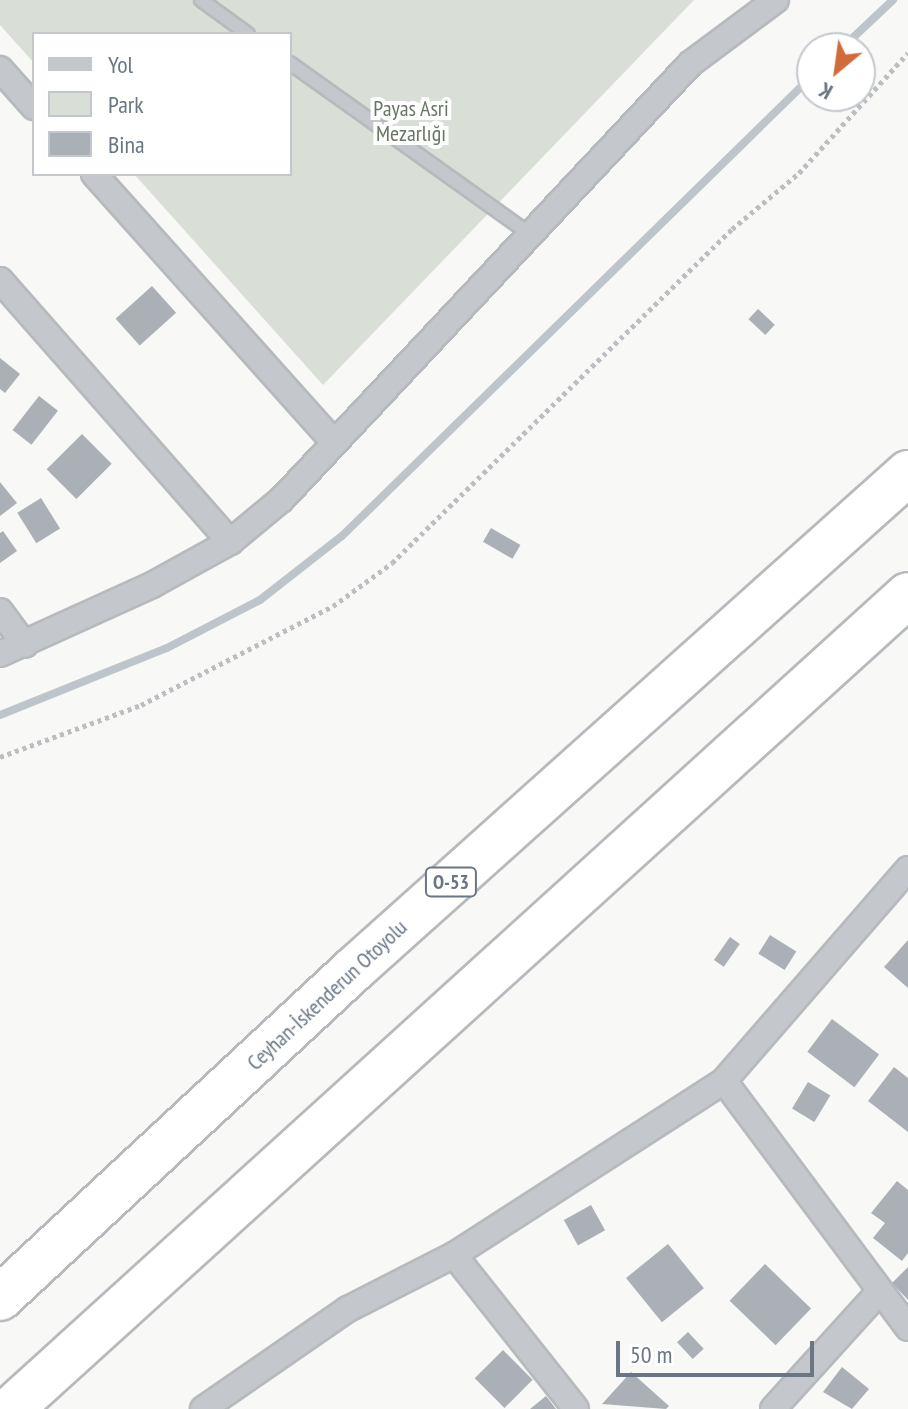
<!DOCTYPE html>
<html>
<head>
<meta charset="utf-8">
<style>
  body { margin:0 }
  #map { position:relative; width:908px; height:1409px; overflow:hidden; background:#f8f8f6; font-family:"PT Sans Narrow",sans-serif }
  div>[style] { position:absolute }
  .green>* { inset:0; background:#d9dfd7 }
  .stream>* { height:8px; margin:-4px; padding:0 4px; transform-origin:4px; border-radius:4px; background:#bdc5ca }
  .building>* { inset:0; background:#aab0b6; transform-origin:0 0 }
  .path>* { height:5px; margin-top:-2.5px; transform-origin:0; background:repeating-linear-gradient(90deg,#bcbec1 0 4px,transparent 0 8px) }
  .roads { filter:drop-shadow(2px 0 #b7babd) drop-shadow(-2px 0 #b7babd) drop-shadow(0 2px #b7babd) drop-shadow(0 -2px #b7babd) }
  .lane>* { height:12px; margin:-6px; padding:0 6px; transform-origin:6px; border-radius:6px; background:#c4c7cb }
  .street>* { height:24px; margin:-12px; padding:0 12px; transform-origin:12px; border-radius:12px; background:#c4c7cb }
  .highway>* { height:44px; margin:-22px; padding:0 22px; transform-origin:22px; border-radius:22px; background:#fff }
  span { translate:-50% -50%; white-space:nowrap; text-align:center; line-height:1.15; -webkit-text-stroke:8px #fff; paint-order:stroke }
  .shield-label span { padding:2px 6px; background:#fff; border:2px solid; border-radius:6px; -webkit-text-stroke-width:0 }
  .shield-label { font-size:20px; color:#6a7684; font-weight:700 }
  .park-label { font-size:22px; color:#667764 }
  .street-label { font-size:22px; color:#6a7684 }
  .legend { position:absolute; left:32px; top:32px; width:260px; height:144px; box-sizing:border-box; background:#fff; border:2px solid #c3c8ce; margin:0; padding:10px 14px; list-style:none; font-size:24px; color:#6a7684 }
  .legend li { display:flex; align-items:center; gap:16px; height:40px }
  .legend b { width:40px; border:2px solid #c3c8ce }
  .north { position:absolute; left:796px; top:32px; width:80px; height:80px; box-sizing:border-box; background:#fff; border:2px solid #c3c8ce; border-radius:50%; rotate:209deg; font-size:22px; font-weight:700; line-height:32px; text-align:center; color:#6a7684 }
  .north::after { content:''; display:block; margin:auto; width:28px; height:36px; background:#d26b3c; clip-path:polygon(50% 0,100% 100%,50% 72%,0 100%) }
  .scale { position:absolute; left:616px; top:1341px; width:198px; height:36px; box-sizing:border-box; border:4px solid #6a7684; border-top:0; padding-left:10px; font-size:24px; line-height:28px; white-space:nowrap; color:#6a7684; -webkit-text-stroke:6px #fff; paint-order:stroke }
</style>
</head>
<body>
<div id="map">
  <div class="green">
    <div style="clip-path:polygon(0 0,694px 0,323px 385px,134px 174px,290px 174px,290px 34px,34px 34px,34px 63px,0 25px)"></div>
  </div>
  <div class="stream">
    <div style="left:842px;top:48px;width:70px;rotate:-43.3deg"></div>
    <div style="left:0;top:715px;width:180px;rotate:-21.9deg"></div>
    <div style="left:167px;top:648px;width:105px;rotate:-27.3deg"></div>
    <div style="left:260px;top:600px;width:104px;rotate:-38deg"></div>
    <div style="left:342px;top:536px;width:658px;rotate:-44.38deg"></div>
  </div>
  <div class="building">
    <div style="left:152px;top:286px;width:36px;height:49px;rotate:48deg"></div>
    <div style="left:758px;top:309px;width:23px;height:14px;rotate:43deg"></div>
    <div style="clip-path:polygon(0 358px,20px 374px,5px 393px,0 389px)"></div>
    <div style="left:39px;top:396px;width:24px;height:43px;rotate:38deg"></div>
    <div style="left:82px;top:434px;width:42px;height:50px;rotate:45deg"></div>
    <div style="clip-path:polygon(0 482px,17px 503px,0 516px)"></div>
    <div style="left:41px;top:498px;width:36px;height:28px;rotate:58deg"></div>
    <div style="left:491px;top:528px;width:34px;height:16px;rotate:30deg"></div>
    <div style="clip-path:polygon(3px 531px,17px 551px,0 563px,0 533px)"></div>
    <div style="left:770px;top:935px;width:31px;height:22px;rotate:32deg"></div>
    <div style="left:730px;top:937px;width:12px;height:28px;rotate:35deg"></div>
    <div style="clip-path:polygon(908px 940px,908px 988px,884px 967px)"></div>
    <div style="left:832px;top:1019px;width:59px;height:41px;rotate:37deg"></div>
    <div style="clip-path:polygon(894px 1067px,908px 1078px,908px 1132px,868px 1101px)"></div>
    <div style="left:808px;top:1082px;width:26px;height:31px;rotate:31deg"></div>
    <div style="clip-path:polygon(897px 1181px,908px 1190px,908px 1253px,902px 1261px,873px 1238px,885px 1223px,871px 1213px)"></div>
    <div style="left:591px;top:1205px;width:29px;height:31px;rotate:61deg"></div>
    <div style="left:668px;top:1244px;width:57px;height:54px;rotate:51deg"></div>
    <div style="left:765px;top:1264px;width:64px;height:51px;rotate:44deg"></div>
    <div style="clip-path:polygon(908px 1267px,908px 1300px,892px 1283px)"></div>
    <div style="left:688px;top:1332px;width:23px;height:15px;rotate:47deg"></div>
    <div style="left:503px;top:1350px;width:42px;height:40px;rotate:45deg"></div>
    <div style="clip-path:polygon(842px 1367px,869px 1389px,852px 1409px,823px 1392px)"></div>
    <div style="clip-path:polygon(631px 1372px,669px 1406px,666px 1409px,602px 1404px)"></div>
    <div style="clip-path:polygon(546px 1396px,556px 1409px,530px 1409px)"></div>
  </div>
  <div class="path">
    <div style="left:0;top:757px;width:150px;rotate:-20.2deg"></div>
    <div style="left:141px;top:705px;width:216px;rotate:-27.3deg"></div>
    <div style="left:333px;top:606px;width:73px;rotate:-36.1deg"></div>
    <div style="left:392px;top:563px;width:477px;rotate:-44.5deg"></div>
    <div style="left:732px;top:229px;width:87px;rotate:-39.9deg"></div>
    <div style="left:799px;top:173px;width:162px;rotate:-47.8deg"></div>
  </div>
  <div class="roads">
    <div class="lane">
      <div style="left:201px;top:0;width:58px;rotate:35.9deg"></div>
      <div style="left:290px;top:63px;width:296px;rotate:35.5deg"></div>
    </div>
    <div class="street">
      <div style="left:0;top:69px;width:51px;rotate:48.2deg"></div>
      <div style="left:94px;top:174px;width:360px;rotate:48.2deg"></div>
      <div style="left:0;top:280px;width:349px;rotate:48.7deg"></div>
      <div style="left:0;top:611px;width:42px;rotate:53.7deg"></div>
      <div style="left:0;top:654px;width:167px;rotate:-24.4deg"></div>
      <div style="left:152px;top:585px;width:89px;rotate:-28.9deg"></div>
      <div style="left:230px;top:542px;width:67px;rotate:-39.6deg"></div>
      <div style="left:282px;top:499px;width:596px;rotate:-46.83deg"></div>
      <div style="left:690px;top:64px;width:107px;rotate:-36.7deg"></div>
      <div style="left:908px;top:869px;width:281px;rotate:131deg"></div>
      <div style="left:724px;top:1081px;width:308px;rotate:53.3deg"></div>
      <div style="left:454px;top:1255px;width:196px;rotate:51.6deg"></div>
      <div style="left:203px;top:1409px;width:176px;rotate:-34.6deg"></div>
      <div style="left:348px;top:1309px;width:119px;rotate:-27deg"></div>
      <div style="left:454px;top:1255px;width:321px;rotate:-32.8deg"></div>
      <div style="left:773px;top:1409px;width:158px;rotate:-47.8deg"></div>
    </div>
    <div class="highway">
      <div style="left:0;top:1298px;width:482px;rotate:-42.9deg"></div>
      <div style="left:353px;top:970px;width:745px;rotate:-41.84deg"></div>
      <div style="left:11px;top:1409px;width:1211px;rotate:-42.22deg"></div>
    </div>
  </div>
  <div class="shield-label">
    <span style="left:451px;top:882px">O-53</span>
  </div>
  <div class="park-label">
    <span style="left:411px;top:121px">Payas Asri<br>Mezarlığı</span>
  </div>
  <div class="street-label">
    <span style="left:327px;top:995px;rotate:-43deg">Ceyhan-İskenderun Otoyolu</span>
  </div>
  <ul class="legend">
  <li><b style="height:10px;background:#c4c7cb"></b>Yol</li>
  <li><b style="height:22px;background:#d9dfd7"></b>Park</li>
  <li><b style="height:22px;background:#aab0b6"></b>Bina</li>
  </ul>
  <div class="north">K</div>
  <div class="scale">50 m</div>
</div>
</body>
</html>
